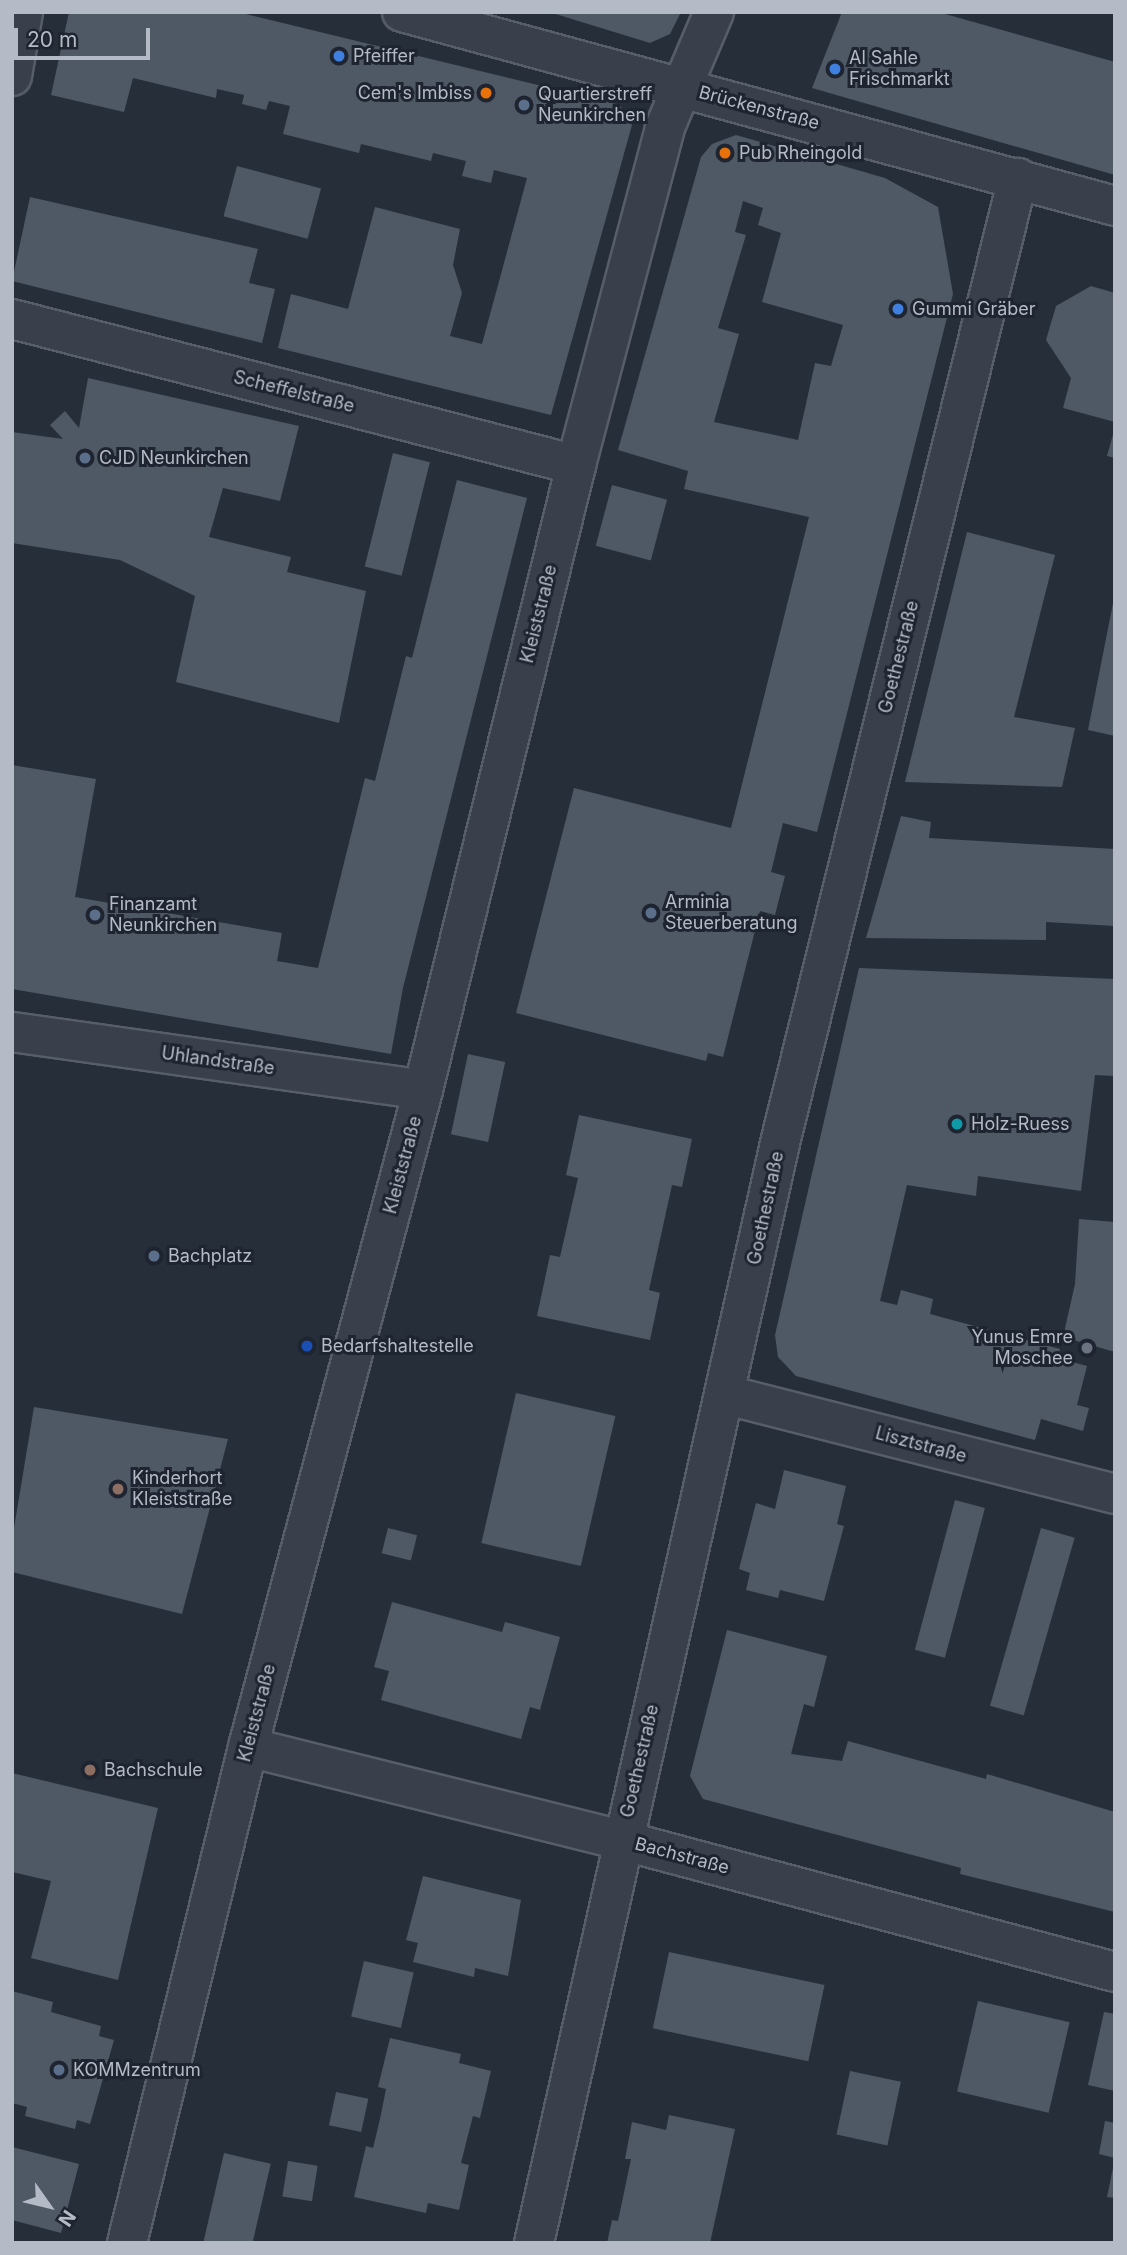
<!DOCTYPE html>
<html>
<head>
<meta charset="utf-8">
<style>
  body { margin:0 }
  #map { position:relative; width:1127px; height:2255px; overflow:hidden; background:#262e3a; font-family:Inter,sans-serif }
  div>[style] { position:absolute }
  .building>* { inset:0; background:#4f5865; transform-origin:0 0 }
  .roads { filter:drop-shadow(2px 0 #585e69) drop-shadow(-2px 0 #585e69) drop-shadow(0 2px #585e69) drop-shadow(0 -2px #585e69) }
  .minor>* { height:38px; margin:-19px; padding:0 19px; transform-origin:19px; border-radius:19px; background:#3a404b }
  .tertiary>* { height:38px; margin:-19px; padding:0 19px; transform-origin:19px; border-radius:19px; background:#3a404b }
  .dots>* { width:19px; height:19px; translate:-50% -50%; box-sizing:border-box; border:4px solid #1f2530; border-radius:50% }
  span { translate:-50% -50%; white-space:nowrap; text-align:center; line-height:1.15; -webkit-text-stroke:6px #1f2530; paint-order:stroke }
  .poi-label { font-size:18px; color:#b5bbc6 }
  .left { translate:0 -50%; text-align:left }
  .right { translate:-100% -50%; text-align:right }
  .street-label { font-size:18px; color:#b5bbc6 }
  .frame { position:absolute; inset:0; border:14px solid #b5bbc6; pointer-events:none }
  .north { position:absolute; left:14px; top:2171px; width:70px; height:70px; -webkit-text-stroke:5px #1f2530; paint-order:stroke; rotate:124deg; font-size:19px; font-weight:700; line-height:28px; text-align:center; color:#b5bbc6 }
  .north::after { content:''; display:block; margin:auto; width:24px; height:32px; background:#b5bbc6; clip-path:polygon(50% 0,100% 100%,50% 72%,0 100%) }
  .scale { position:absolute; left:14px; top:28px; width:136px; height:32px; box-sizing:border-box; border:4px solid #b5bbc6; border-top:0; padding-left:9px; font-size:21px; line-height:24px; white-space:nowrap; color:#b5bbc6; -webkit-text-stroke:5px #1f2530; paint-order:stroke }
</style>
</head>
<body>
<div id="map">
  <div class="building">
    <div style="clip-path:polygon(69px 12px,238px 12px,620px 105px,632px 125px,551px 415px,278px 348px,291px 294px,348px 309px,375px 207px,460px 229px,453px 265px,462px 293px,450px 336px,482px 344px,527px 178px,494px 170px,491px 183px,462px 176px,466px 161px,433px 153px,431px 161px,361px 144px,359px 153px,283px 134px,290px 106px,269px 101px,266px 110px,242px 104px,244px 95px,217px 89px,216px 98px,133px 78px,124px 112px,51px 95px)"></div>
    <div style="clip-path:polygon(549px 12px,681px 12px,670px 34px,650px 43px)"></div>
    <div style="clip-path:polygon(842px 12px,938px 12px,1115px 62px,1115px 175px,812px 88px)"></div>
    <div style="clip-path:polygon(evenodd,736px 135px,885px 178px,938px 207px,953px 294px,817px 832px,783px 823px,771px 872px,785px 876px,775px 915px,760px 911px,723px 1057px,708px 1053px,706px 1061px,516px 1013px,574px 788px,731px 828px,809px 517px,684px 489px,688px 471px,618px 450px,701px 157px,712px 144px,736px 135px,743px 201px,763px 208px,758px 225px,781px 233px,762px 302px,843px 325px,831px 366px,815px 363px,798px 440px,714px 422px,739px 334px,718px 328px,746px 235px,735px 232px,743px 201px)"></div>
    <div style="left:237px;top:166px;width:87px;height:52px;rotate:15deg"></div>
    <div style="clip-path:polygon(30px 197px,258px 249px,249px 283px,275px 289px,262px 343px,12px 281px)"></div>
    <div style="clip-path:polygon(1091px 286px,1115px 293px,1115px 422px,1063px 408px,1071px 378px,1046px 340px,1056px 306px)"></div>
    <div style="clip-path:polygon(88px 378px,299px 426px,280px 501px,223px 488px,209px 537px,291px 557px,287px 572px,366px 591px,339px 723px,176px 682px,195px 596px,120px 560px,12px 543px,12px 432px,63px 439px,50px 425px,65px 411px,79px 428px)"></div>
    <div style="clip-path:polygon(1114px 431px,1115px 431px,1115px 458px,1107px 456px)"></div>
    <div style="left:393px;top:453px;width:38px;height:117px;rotate:14deg"></div>
    <div style="clip-path:polygon(457px 480px,527px 498px,403px 988px,391px 1054px,12px 989px,12px 765px,96px 779px,75px 897px,282px 933px,277px 961px,318px 968px,365px 778px,375px 781px,406px 656px,412px 658px)"></div>
    <div style="left:612px;top:485px;width:57px;height:63px;rotate:15deg"></div>
    <div style="clip-path:polygon(967px 532px,1055px 555px,1014px 717px,1075px 728px,1062px 787px,905px 782px)"></div>
    <div style="clip-path:polygon(1115px 593px,1115px 736px,1088px 730px)"></div>
    <div style="clip-path:polygon(901px 816px,931px 822px,929px 838px,1115px 849px,1115px 926px,1046px 922px,1046px 940px,866px 938px)"></div>
    <div style="clip-path:polygon(859px 968px,1115px 979px,1115px 1076px,1095px 1075px,1081px 1191px,978px 1176px,976px 1196px,907px 1185px,880px 1301px,897px 1305px,901px 1290px,933px 1299px,930px 1314px,1060px 1349px,1058px 1358px,1087px 1366px,1077px 1405px,1089px 1408px,1083px 1431px,1041px 1419px,1035px 1440px,796px 1376px,778px 1357px,775px 1335px)"></div>
    <div style="left:468px;top:1054px;width:38px;height:82px;rotate:12deg"></div>
    <div style="clip-path:polygon(579px 1115px,692px 1139px,682px 1187px,672px 1185px,649px 1290px,660px 1293px,650px 1340px,537px 1316px,550px 1255px,560px 1257px,578px 1178px,566px 1175px)"></div>
    <div style="clip-path:polygon(1079px 1219px,1115px 1222px,1115px 1352px,1063px 1337px,1075px 1284px)"></div>
    <div style="left:516px;top:1393px;width:102px;height:154px;rotate:13deg"></div>
    <div style="clip-path:polygon(34px 1407px,228px 1439px,182px 1614px,12px 1572px,12px 1540px)"></div>
    <div style="clip-path:polygon(784px 1470px,846px 1486px,837px 1524px,844px 1526px,824px 1601px,780px 1590px,778px 1598px,746px 1590px,750px 1573px,739px 1569px,756px 1503px,775px 1509px)"></div>
    <div style="left:955px;top:1500px;width:31px;height:155px;rotate:15deg"></div>
    <div style="left:388px;top:1528px;width:30px;height:26px;rotate:14deg"></div>
    <div style="left:1041px;top:1528px;width:35px;height:185px;rotate:16deg"></div>
    <div style="clip-path:polygon(392px 1602px,502px 1632px,505px 1622px,560px 1637px,540px 1710px,530px 1707px,521px 1739px,381px 1700px,389px 1671px,374px 1667px)"></div>
    <div style="clip-path:polygon(727px 1630px,827px 1656px,814px 1707px,804px 1704px,791px 1754px,842px 1761px,848px 1741px,986px 1779px,987px 1774px,1115px 1812px,1115px 1912px,960px 1874px,961px 1868px,703px 1799px,690px 1776px)"></div>
    <div style="clip-path:polygon(12px 1773px,158px 1808px,118px 1980px,31px 1958px,51px 1881px,12px 1872px)"></div>
    <div style="clip-path:polygon(423px 1876px,521px 1900px,508px 1976px,475px 1968px,474px 1977px,413px 1962px,418px 1943px,406px 1940px)"></div>
    <div style="left:669px;top:1952px;width:159px;height:78px;rotate:12deg"></div>
    <div style="left:364px;top:1961px;width:51px;height:57px;rotate:13deg"></div>
    <div style="clip-path:polygon(12px 1991px,53px 2002px,51px 2012px,101px 2026px,99px 2036px,114px 2040px,90px 2124px,77px 2120px,75px 2129px,25px 2116px,27px 2107px,12px 2103px)"></div>
    <div style="left:978px;top:2001px;width:94px;height:93px;rotate:13deg"></div>
    <div style="clip-path:polygon(1104px 2012px,1115px 2014px,1115px 2091px,1088px 2085px)"></div>
    <div style="clip-path:polygon(390px 2038px,461px 2054px,459px 2063px,491px 2071px,480px 2118px,473px 2116px,467px 2139px,461px 2163px,469px 2165px,459px 2210px,428px 2203px,426px 2213px,354px 2197px,366px 2146px,373px 2148px,380px 2119px,386px 2089px,378px 2087px)"></div>
    <div style="left:850px;top:2071px;width:52px;height:65px;rotate:12deg"></div>
    <div style="left:336px;top:2092px;width:33px;height:34px;rotate:12deg"></div>
    <div style="clip-path:polygon(669px 2115px,735px 2129px,710px 2243px,607px 2243px,612px 2220px,618px 2221px,631px 2159px,625px 2159px,632px 2122px,666px 2130px)"></div>
    <div style="clip-path:polygon(1105px 2121px,1115px 2123px,1115px 2158px,1099px 2154px)"></div>
    <div style="clip-path:polygon(12px 2147px,79px 2164px,61px 2233px,12px 2220px)"></div>
    <div style="left:224px;top:2153px;width:48px;height:93px;rotate:13deg"></div>
    <div style="left:288px;top:2161px;width:30px;height:36px;rotate:9deg"></div>
    <div style="clip-path:polygon(1114px 2163px,1115px 2163px,1115px 2198px,1107px 2197px)"></div>
  </div>
  <div class="roads">
    <div class="minor">
      <div style="left:12px;top:76px;width:65px;rotate:-80.2deg"></div>
      <div style="left:12px;top:319px;width:583px;rotate:14.51deg"></div>
      <div style="left:12px;top:1032px;width:415px;rotate:8deg"></div>
      <div style="left:727px;top:1395px;width:400px;rotate:14.3deg"></div>
      <div style="left:248px;top:1747px;width:384px;rotate:14deg"></div>
      <div style="left:621px;top:1840px;width:511px;rotate:14.96deg"></div>
      <div style="left:127px;top:2243px;width:511px;rotate:-76.29deg"></div>
      <div style="left:248px;top:1747px;width:680px;rotate:-75.08deg"></div>
      <div style="left:423px;top:1090px;width:643px;rotate:-76.24deg"></div>
      <div style="left:576px;top:465px;width:350px;rotate:-75.2deg"></div>
      <div style="left:665px;top:127px;width:125px;rotate:-66.9deg"></div>
      <div style="left:534px;top:2243px;width:1127px;rotate:-77.39deg"></div>
      <div style="left:780px;top:1143px;width:994px;rotate:-76.15deg"></div>
    </div>
    <div class="tertiary">
      <div style="left:402px;top:12px;width:739px;rotate:15.22deg"></div>
    </div>
  </div>
  <div class="dots">
    <div style="left:339px;top:56px;background:#3f7fe0"></div>
    <div style="left:835px;top:69px;background:#3f7fe0"></div>
    <div style="left:486px;top:93px;background:#e8710a"></div>
    <div style="left:524px;top:105px;background:#5c6f8a"></div>
    <div style="left:725px;top:153px;background:#e8710a"></div>
    <div style="left:898px;top:309px;background:#3f7fe0"></div>
    <div style="left:85px;top:458px;background:#5c6f8a"></div>
    <div style="left:651px;top:913px;background:#5c6f8a"></div>
    <div style="left:95px;top:915px;background:#5c6f8a"></div>
    <div style="left:957px;top:1124px;background:#0f9aa8"></div>
    <div style="left:154px;top:1256px;background:#5c6f8a"></div>
    <div style="left:307px;top:1346px;background:#1a4fb4"></div>
    <div style="left:1087px;top:1348px;background:#6b7280"></div>
    <div style="left:118px;top:1489px;background:#8d6e63"></div>
    <div style="left:90px;top:1770px;background:#8d6e63"></div>
    <div style="left:59px;top:2070px;background:#5c6f8a"></div>
  </div>
  <div class="poi-label">
    <span class="left" style="left:353px;top:56px">Pfeiffer</span>
    <span class="left" style="left:849px;top:69px">Al Sahle<br>Frischmarkt</span>
    <span class="right" style="left:472px;top:93px">Cem's Imbiss</span>
    <span class="left" style="left:538px;top:105px">Quartierstreff<br>Neunkirchen</span>
    <span class="left" style="left:739px;top:153px">Pub Rheingold</span>
    <span class="left" style="left:912px;top:309px">Gummi Gräber</span>
    <span class="left" style="left:99px;top:458px">CJD Neunkirchen</span>
    <span class="left" style="left:665px;top:913px">Arminia<br>Steuerberatung</span>
    <span class="left" style="left:109px;top:915px">Finanzamt<br>Neunkirchen</span>
    <span class="left" style="left:971px;top:1124px">Holz-Ruess</span>
    <span class="left" style="left:168px;top:1256px">Bachplatz</span>
    <span class="right" style="left:1073px;top:1348px">Yunus Emre<br>Moschee</span>
    <span class="left" style="left:321px;top:1346px">Bedarfshaltestelle</span>
    <span class="left" style="left:132px;top:1489px">Kinderhort<br>Kleiststraße</span>
    <span class="left" style="left:104px;top:1770px">Bachschule</span>
    <span class="left" style="left:73px;top:2070px">KOMMzentrum</span>
  </div>
  <div class="street-label">
    <span style="left:759px;top:108px;rotate:15deg">Brückenstraße</span>
    <span style="left:294px;top:392px;rotate:14deg">Scheffelstraße</span>
    <span style="left:539px;top:614px;rotate:-76deg">Kleiststraße</span>
    <span style="left:899px;top:657px;rotate:-76deg">Goethestraße</span>
    <span style="left:218px;top:1061px;rotate:8deg">Uhlandstraße</span>
    <span style="left:403px;top:1165px;rotate:-75deg">Kleiststraße</span>
    <span style="left:766px;top:1208px;rotate:-78deg">Goethestraße</span>
    <span style="left:921px;top:1445px;rotate:15deg">Lisztstraße</span>
    <span style="left:257px;top:1713px;rotate:-75deg">Kleiststraße</span>
    <span style="left:640px;top:1761px;rotate:-77deg">Goethestraße</span>
    <span style="left:682px;top:1856px;rotate:15deg">Bachstraße</span>
  </div>
  <div class="frame"></div>
  <div class="north">N</div>
  <div class="scale">20 m</div>
</div>
</body>
</html>
